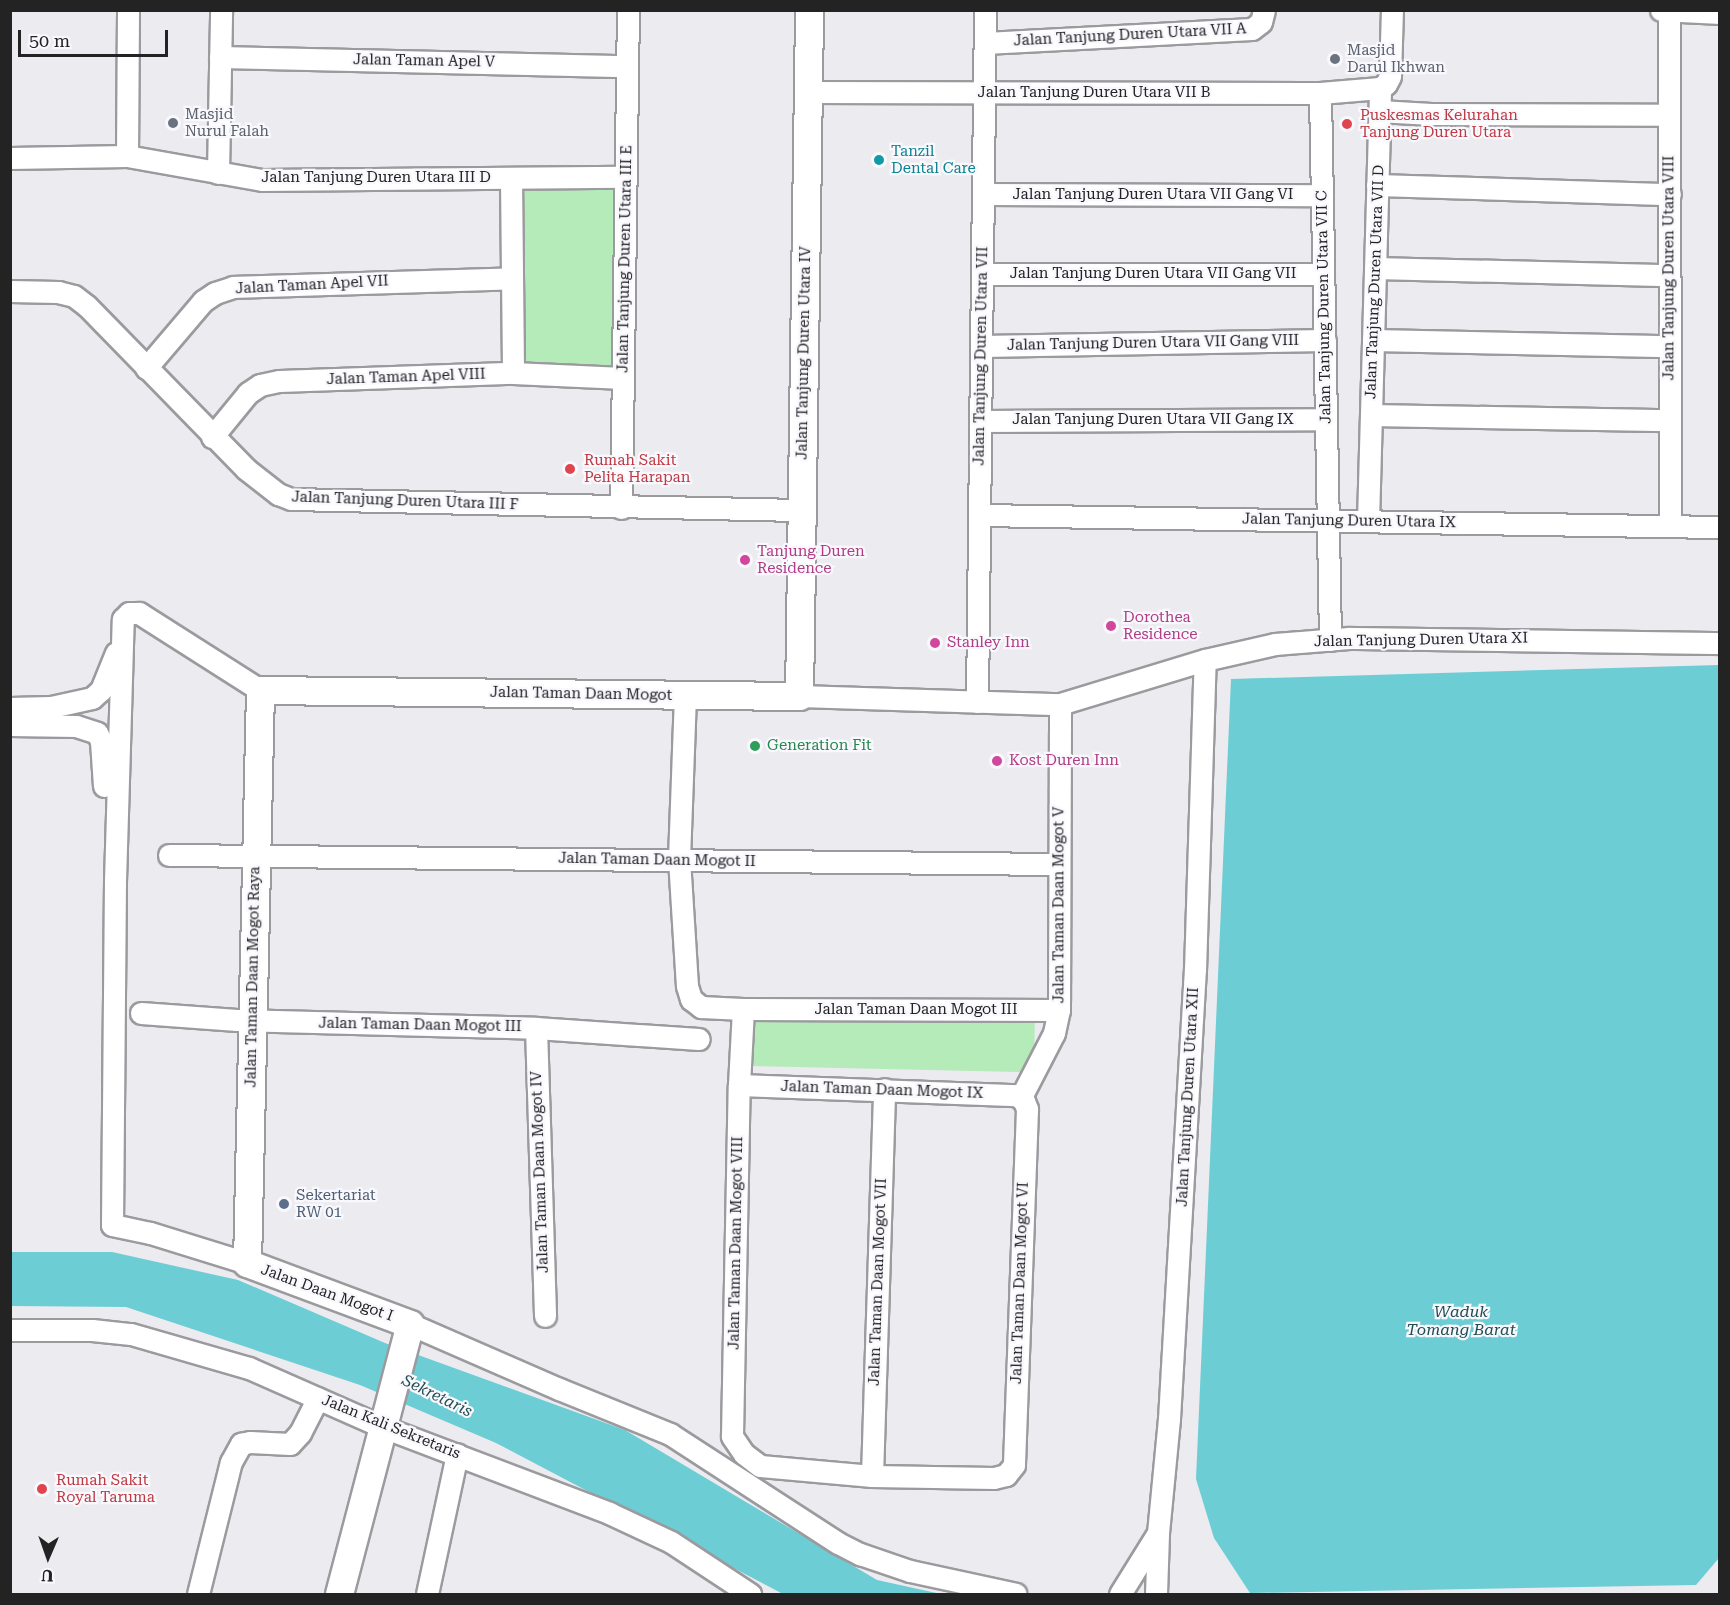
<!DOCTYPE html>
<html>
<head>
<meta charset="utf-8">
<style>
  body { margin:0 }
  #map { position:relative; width:1730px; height:1605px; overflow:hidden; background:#ebebf0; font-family:"Roboto Serif",serif }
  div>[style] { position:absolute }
  .green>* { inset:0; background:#b5eab9; transform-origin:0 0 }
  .water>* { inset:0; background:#6ccdd5 }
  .roads { filter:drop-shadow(2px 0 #9b9b9f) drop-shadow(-2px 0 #9b9b9f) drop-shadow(0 2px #9b9b9f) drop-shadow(0 -2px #9b9b9f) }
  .minor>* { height:21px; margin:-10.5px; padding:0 10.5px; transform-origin:10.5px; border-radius:10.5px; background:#fff }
  .tertiary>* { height:27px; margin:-13.5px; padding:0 13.5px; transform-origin:13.5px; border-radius:13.5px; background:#fff }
  .dots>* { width:16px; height:16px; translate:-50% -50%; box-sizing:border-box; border:3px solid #f8f8fd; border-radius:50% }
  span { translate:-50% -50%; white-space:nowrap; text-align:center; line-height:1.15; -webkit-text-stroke:4.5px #f8f8fd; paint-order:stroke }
  .street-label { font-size:15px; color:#232324 }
  .worship-label { font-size:15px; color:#5b616d }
  .left { translate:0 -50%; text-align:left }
  .health-label { font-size:15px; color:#be3a42 }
  .culture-label { font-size:15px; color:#0d838f }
  .hotel-label { font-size:15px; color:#b23c85 }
  .leisure-label { font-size:15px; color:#27864d }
  .service-label { font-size:15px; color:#4e5e75 }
  .water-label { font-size:16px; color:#214d51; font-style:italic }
  .frame { position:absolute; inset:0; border:12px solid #232324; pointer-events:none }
  .north { position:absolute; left:18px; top:1527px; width:60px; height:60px; -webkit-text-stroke:4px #f8f8fd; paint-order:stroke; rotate:182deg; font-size:16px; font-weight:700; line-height:24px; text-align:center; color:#232324 }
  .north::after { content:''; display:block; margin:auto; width:21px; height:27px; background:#232324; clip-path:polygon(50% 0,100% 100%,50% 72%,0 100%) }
  .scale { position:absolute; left:18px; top:30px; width:150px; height:27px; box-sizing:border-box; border:3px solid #232324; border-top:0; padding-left:8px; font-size:18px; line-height:21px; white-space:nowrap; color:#232324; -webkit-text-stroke:4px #f8f8fd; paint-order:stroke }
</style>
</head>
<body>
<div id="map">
  <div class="green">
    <div style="left:519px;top:188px;width:100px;height:181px;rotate:1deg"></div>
    <div style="clip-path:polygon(749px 1003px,1035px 1014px,1034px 1064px,1021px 1072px,747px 1066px)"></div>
  </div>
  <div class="water">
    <div style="clip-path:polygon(1719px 665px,1719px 1558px,1696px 1585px,1250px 1593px,1214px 1538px,1196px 1479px,1231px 679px)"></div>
    <div style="clip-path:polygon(11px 1252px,112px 1252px,238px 1280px,385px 1343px,625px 1430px,877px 1580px,941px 1594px,783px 1594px,496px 1443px,360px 1385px,126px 1307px,11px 1306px)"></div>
  </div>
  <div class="roads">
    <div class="minor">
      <div style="left:1661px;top:10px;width:59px;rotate:2.9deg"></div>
      <div style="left:1669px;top:11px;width:515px;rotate:89.89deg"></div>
      <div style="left:985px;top:43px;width:267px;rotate:-3deg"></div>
      <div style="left:1252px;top:29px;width:11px;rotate:-38deg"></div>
      <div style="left:1261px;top:22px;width:12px;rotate:-76deg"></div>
      <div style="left:220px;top:57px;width:407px;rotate:1.3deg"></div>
      <div style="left:1380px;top:88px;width:7px;rotate:-34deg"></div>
      <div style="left:1386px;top:84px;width:9px;rotate:-63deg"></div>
      <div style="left:1390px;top:76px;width:66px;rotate:-88.3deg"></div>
      <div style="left:807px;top:92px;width:513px;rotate:0.11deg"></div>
      <div style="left:1320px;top:93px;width:60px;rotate:-4.8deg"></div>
      <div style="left:1320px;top:93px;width:547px;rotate:88.95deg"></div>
      <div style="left:1379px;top:111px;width:52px;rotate:3.3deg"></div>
      <div style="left:1431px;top:114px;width:238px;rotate:0.2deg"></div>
      <div style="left:127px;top:156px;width:146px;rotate:-89.6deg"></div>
      <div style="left:10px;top:158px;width:117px;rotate:-1deg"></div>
      <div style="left:127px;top:156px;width:137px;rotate:10.1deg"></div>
      <div style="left:262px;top:180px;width:364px;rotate:-0.5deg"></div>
      <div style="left:218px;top:173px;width:163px;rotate:-88.9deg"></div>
      <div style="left:511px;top:178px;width:195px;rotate:89.4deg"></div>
      <div style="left:1377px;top:185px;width:293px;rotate:1.8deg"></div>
      <div style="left:983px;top:194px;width:339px;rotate:0.2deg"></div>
      <div style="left:1375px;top:268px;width:294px;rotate:1.4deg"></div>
      <div style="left:982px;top:274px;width:341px"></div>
      <div style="left:10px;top:291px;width:48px;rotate:1.2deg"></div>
      <div style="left:58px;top:292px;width:16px;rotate:14deg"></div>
      <div style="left:74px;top:296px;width:16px;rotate:38deg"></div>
      <div style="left:87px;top:306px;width:228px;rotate:45.7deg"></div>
      <div style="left:246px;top:469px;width:41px;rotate:38deg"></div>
      <div style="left:278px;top:494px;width:14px;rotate:21deg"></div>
      <div style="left:291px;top:499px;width:510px;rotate:1.24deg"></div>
      <div style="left:1373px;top:340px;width:297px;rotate:1.2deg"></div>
      <div style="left:981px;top:346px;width:344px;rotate:-1deg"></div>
      <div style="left:146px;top:368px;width:88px;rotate:-49.6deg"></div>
      <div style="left:203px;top:301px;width:14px;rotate:-34deg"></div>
      <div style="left:215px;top:293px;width:19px;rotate:-18deg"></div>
      <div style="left:233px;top:287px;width:279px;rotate:-1.8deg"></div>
      <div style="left:1371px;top:415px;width:299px;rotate:1deg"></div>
      <div style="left:980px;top:421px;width:346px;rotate:-0.3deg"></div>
      <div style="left:212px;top:437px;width:57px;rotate:-50.7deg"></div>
      <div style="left:248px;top:393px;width:14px;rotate:-34deg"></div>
      <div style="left:260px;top:385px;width:19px;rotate:-12deg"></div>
      <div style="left:279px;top:381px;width:234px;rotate:-2deg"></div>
      <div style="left:513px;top:373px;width:110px;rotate:2.6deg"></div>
      <div style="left:621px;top:508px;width:498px;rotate:-89.2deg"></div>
      <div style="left:979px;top:515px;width:741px;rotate:0.93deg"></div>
      <div style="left:1368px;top:521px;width:433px;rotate:-88.4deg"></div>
      <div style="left:685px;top:695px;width:164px;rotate:92.1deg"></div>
      <div style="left:679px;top:859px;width:127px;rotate:86.4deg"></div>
      <div style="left:687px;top:986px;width:14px;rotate:73deg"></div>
      <div style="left:691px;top:999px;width:13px;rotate:39deg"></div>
      <div style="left:701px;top:1007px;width:42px;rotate:2.7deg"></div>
      <div style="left:743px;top:1009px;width:316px;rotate:0.2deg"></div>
      <div style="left:799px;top:696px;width:261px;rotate:1.8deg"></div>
      <div style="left:1060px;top:704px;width:152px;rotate:-16.9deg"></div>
      <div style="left:1205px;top:660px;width:72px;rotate:-12.9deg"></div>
      <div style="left:1275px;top:644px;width:74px;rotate:-4.6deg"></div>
      <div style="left:1349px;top:638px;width:371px;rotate:0.8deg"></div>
      <div style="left:977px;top:702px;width:692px;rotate:-89.34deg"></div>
      <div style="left:10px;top:708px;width:41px;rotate:-1.4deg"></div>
      <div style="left:51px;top:707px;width:42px;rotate:-12.4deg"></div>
      <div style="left:92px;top:698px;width:12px;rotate:-42deg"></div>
      <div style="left:101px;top:690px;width:40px;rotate:-68deg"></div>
      <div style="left:10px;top:725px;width:66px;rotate:0.9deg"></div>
      <div style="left:76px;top:726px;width:22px;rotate:18deg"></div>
      <div style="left:97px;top:733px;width:9px;rotate:63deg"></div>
      <div style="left:101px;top:741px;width:45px;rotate:86.2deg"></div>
      <div style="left:169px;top:855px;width:890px;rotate:0.58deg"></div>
      <div style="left:141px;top:1013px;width:96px;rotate:4.2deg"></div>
      <div style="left:237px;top:1020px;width:299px;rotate:1.5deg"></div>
      <div style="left:536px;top:1028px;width:163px;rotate:3.9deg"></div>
      <div style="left:536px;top:1028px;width:288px;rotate:88.2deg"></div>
      <div style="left:739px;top:1085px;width:278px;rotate:2.1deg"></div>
      <div style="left:1017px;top:1095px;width:9px;rotate:41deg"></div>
      <div style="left:1024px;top:1101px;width:9px;rotate:69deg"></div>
      <div style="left:1027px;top:1109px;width:356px;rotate:92.1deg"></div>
      <div style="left:1014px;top:1465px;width:13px;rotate:129deg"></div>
      <div style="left:1006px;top:1475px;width:12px;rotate:166deg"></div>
      <div style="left:994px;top:1478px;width:122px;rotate:-179.1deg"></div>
      <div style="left:872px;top:1476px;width:112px;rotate:-174.9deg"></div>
      <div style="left:760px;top:1466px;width:20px;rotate:-143deg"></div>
      <div style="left:744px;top:1454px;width:22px;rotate:-124deg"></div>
      <div style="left:732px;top:1436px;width:351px;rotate:-88.9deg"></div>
      <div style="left:739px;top:1085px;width:76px;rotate:-87deg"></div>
      <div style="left:1021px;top:1097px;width:72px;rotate:-62.7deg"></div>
      <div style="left:1054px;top:1033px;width:24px;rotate:-78deg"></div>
      <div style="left:1059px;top:1010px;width:306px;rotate:-89.8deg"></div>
      <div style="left:247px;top:1263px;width:102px;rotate:-162.8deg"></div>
      <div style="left:150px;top:1233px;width:39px;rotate:-168deg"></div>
      <div style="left:112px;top:1225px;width:344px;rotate:-89.5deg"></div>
      <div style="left:115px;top:881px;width:262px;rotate:-88.3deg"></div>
      <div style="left:123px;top:619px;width:8px;rotate:-45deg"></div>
      <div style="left:129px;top:613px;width:10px"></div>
      <div style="left:139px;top:613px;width:143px;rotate:32.5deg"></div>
      <div style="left:410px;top:1324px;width:163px;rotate:23.6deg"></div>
      <div style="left:559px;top:1389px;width:120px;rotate:22.1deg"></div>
      <div style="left:670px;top:1434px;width:200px;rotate:33deg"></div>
      <div style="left:838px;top:1543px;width:25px;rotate:27deg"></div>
      <div style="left:860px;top:1554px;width:53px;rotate:18.8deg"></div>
      <div style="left:910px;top:1571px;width:108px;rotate:12.2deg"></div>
      <div style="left:10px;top:1330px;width:82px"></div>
      <div style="left:92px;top:1330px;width:39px;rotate:6deg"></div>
      <div style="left:131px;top:1334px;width:123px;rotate:16.1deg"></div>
      <div style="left:249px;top:1368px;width:146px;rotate:23.8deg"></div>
      <div style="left:383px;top:1427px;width:242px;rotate:20.8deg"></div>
      <div style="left:609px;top:1513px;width:68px;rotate:25.1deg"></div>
      <div style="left:671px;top:1542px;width:95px;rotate:33.4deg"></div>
      <div style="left:872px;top:1476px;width:387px;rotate:-88.2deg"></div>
      <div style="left:198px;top:1594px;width:136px;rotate:-76deg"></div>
      <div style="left:231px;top:1462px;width:21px;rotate:-61deg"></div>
      <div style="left:241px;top:1444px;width:9px;rotate:-13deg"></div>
      <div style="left:250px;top:1442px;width:40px;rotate:2.9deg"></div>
      <div style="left:290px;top:1444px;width:15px;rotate:-48deg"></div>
      <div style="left:300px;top:1433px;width:39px;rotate:-63deg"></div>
      <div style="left:427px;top:1594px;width:143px;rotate:-77.9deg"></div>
      <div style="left:1120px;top:1594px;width:72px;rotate:-58.1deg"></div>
      <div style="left:1156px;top:1594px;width:61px;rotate:-88.1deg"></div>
      <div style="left:1158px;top:1533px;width:115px;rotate:-84.5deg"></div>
      <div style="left:1169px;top:1419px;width:450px;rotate:-86.7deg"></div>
      <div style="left:1195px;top:970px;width:310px;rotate:-88.2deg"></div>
    </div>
    <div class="tertiary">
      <div style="left:339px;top:1594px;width:279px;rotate:-75.3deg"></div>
      <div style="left:410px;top:1324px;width:174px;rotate:-159.5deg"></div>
      <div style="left:247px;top:1263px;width:573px;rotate:-88.7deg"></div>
      <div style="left:260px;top:690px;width:539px;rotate:0.64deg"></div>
      <div style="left:799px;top:696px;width:686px;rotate:-89.16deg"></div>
    </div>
  </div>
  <div class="dots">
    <div style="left:1335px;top:59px;background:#6b7280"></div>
    <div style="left:173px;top:123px;background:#6b7280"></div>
    <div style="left:1347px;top:124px;background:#e0444e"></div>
    <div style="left:879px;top:160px;background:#0f9aa8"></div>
    <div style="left:570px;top:469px;background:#e0444e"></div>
    <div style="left:745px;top:560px;background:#d1479c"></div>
    <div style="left:1111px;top:626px;background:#d1479c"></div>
    <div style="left:935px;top:643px;background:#d1479c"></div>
    <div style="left:755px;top:746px;background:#2e9e5b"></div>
    <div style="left:997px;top:761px;background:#d1479c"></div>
    <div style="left:284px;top:1204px;background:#5c6f8a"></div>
    <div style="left:42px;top:1489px;background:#e0444e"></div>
  </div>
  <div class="street-label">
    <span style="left:1130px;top:35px;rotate:-3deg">Jalan Tanjung Duren Utara VII A</span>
    <span style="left:424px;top:61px;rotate:1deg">Jalan Taman Apel V</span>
    <span style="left:1094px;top:93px">Jalan Tanjung Duren Utara VII B</span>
    <span style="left:376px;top:178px">Jalan Tanjung Duren Utara III D</span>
    <span style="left:1153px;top:195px">Jalan Tanjung Duren Utara VII Gang VI</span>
    <span style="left:625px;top:259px;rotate:-89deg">Jalan Tanjung Duren Utara III E</span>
    <span style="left:1669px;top:268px;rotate:-90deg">Jalan Tanjung Duren Utara VIII</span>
    <span style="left:1153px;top:274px">Jalan Tanjung Duren Utara VII Gang VII</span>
    <span style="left:1375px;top:282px;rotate:-88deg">Jalan Tanjung Duren Utara VII D</span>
    <span style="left:312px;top:285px;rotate:-3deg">Jalan Taman Apel VII</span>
    <span style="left:1324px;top:307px;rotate:-91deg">Jalan Tanjung Duren Utara VII C</span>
    <span style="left:1153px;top:343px;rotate:-1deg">Jalan Tanjung Duren Utara VII Gang VIII</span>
    <span style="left:804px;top:353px;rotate:-89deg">Jalan Tanjung Duren Utara IV</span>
    <span style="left:981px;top:356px;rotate:-89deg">Jalan Tanjung Duren Utara VII</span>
    <span style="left:406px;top:377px;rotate:-2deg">Jalan Taman Apel VIII</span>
    <span style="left:1153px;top:420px">Jalan Tanjung Duren Utara VII Gang IX</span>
    <span style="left:405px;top:501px;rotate:2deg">Jalan Tanjung Duren Utara III F</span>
    <span style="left:1349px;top:521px;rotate:1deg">Jalan Tanjung Duren Utara IX</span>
    <span style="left:1421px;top:640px;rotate:-1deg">Jalan Tanjung Duren Utara XI</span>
    <span style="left:581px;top:694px;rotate:1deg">Jalan Taman Daan Mogot</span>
    <span style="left:657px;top:860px;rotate:1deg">Jalan Taman Daan Mogot II</span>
    <span style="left:1059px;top:905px;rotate:-90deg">Jalan Taman Daan Mogot V</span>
    <span style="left:253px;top:977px;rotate:-89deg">Jalan Taman Daan Mogot Raya</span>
    <span style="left:916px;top:1010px">Jalan Taman Daan Mogot III</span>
    <span style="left:420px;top:1025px;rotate:1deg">Jalan Taman Daan Mogot III</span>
    <span style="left:882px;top:1090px;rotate:2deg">Jalan Taman Daan Mogot IX</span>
    <span style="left:1188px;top:1097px;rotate:-87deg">Jalan Tanjung Duren Utara XII</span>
    <span style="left:540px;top:1172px;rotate:-92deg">Jalan Taman Daan Mogot IV</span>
    <span style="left:736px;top:1243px;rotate:-89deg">Jalan Taman Daan Mogot VIII</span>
    <span style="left:878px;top:1282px;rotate:-88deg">Jalan Taman Daan Mogot VII</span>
    <span style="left:1020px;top:1283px;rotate:-88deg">Jalan Taman Daan Mogot VI</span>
    <span style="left:327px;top:1293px;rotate:20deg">Jalan Daan Mogot I</span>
    <span style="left:391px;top:1427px;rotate:22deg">Jalan Kali Sekretaris</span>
  </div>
  <div class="worship-label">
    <span class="left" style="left:1347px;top:59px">Masjid<br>Darul Ikhwan</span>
    <span class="left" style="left:185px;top:123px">Masjid<br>Nurul Falah</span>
  </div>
  <div class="health-label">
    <span class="left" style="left:1360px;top:124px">Puskesmas Kelurahan<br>Tanjung Duren Utara</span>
    <span class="left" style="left:584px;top:469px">Rumah Sakit<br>Pelita Harapan</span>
    <span class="left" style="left:56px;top:1489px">Rumah Sakit<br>Royal Taruma</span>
  </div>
  <div class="culture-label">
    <span class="left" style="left:891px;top:160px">Tanzil<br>Dental Care</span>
  </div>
  <div class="hotel-label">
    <span class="left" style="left:757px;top:560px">Tanjung Duren<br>Residence</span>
    <span class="left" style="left:1123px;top:626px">Dorothea<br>Residence</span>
    <span class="left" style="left:947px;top:643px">Stanley Inn</span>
    <span class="left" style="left:1009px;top:761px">Kost Duren Inn</span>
  </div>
  <div class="leisure-label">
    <span class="left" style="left:767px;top:746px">Generation Fit</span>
  </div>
  <div class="service-label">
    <span class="left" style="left:296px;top:1204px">Sekertariat<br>RW 01</span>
  </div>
  <div class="water-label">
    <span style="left:1461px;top:1321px">Waduk<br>Tomang Barat</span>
    <span style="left:437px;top:1396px;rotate:26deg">Sekretaris</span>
  </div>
  <div class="frame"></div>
  <div class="north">U</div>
  <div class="scale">50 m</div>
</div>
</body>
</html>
